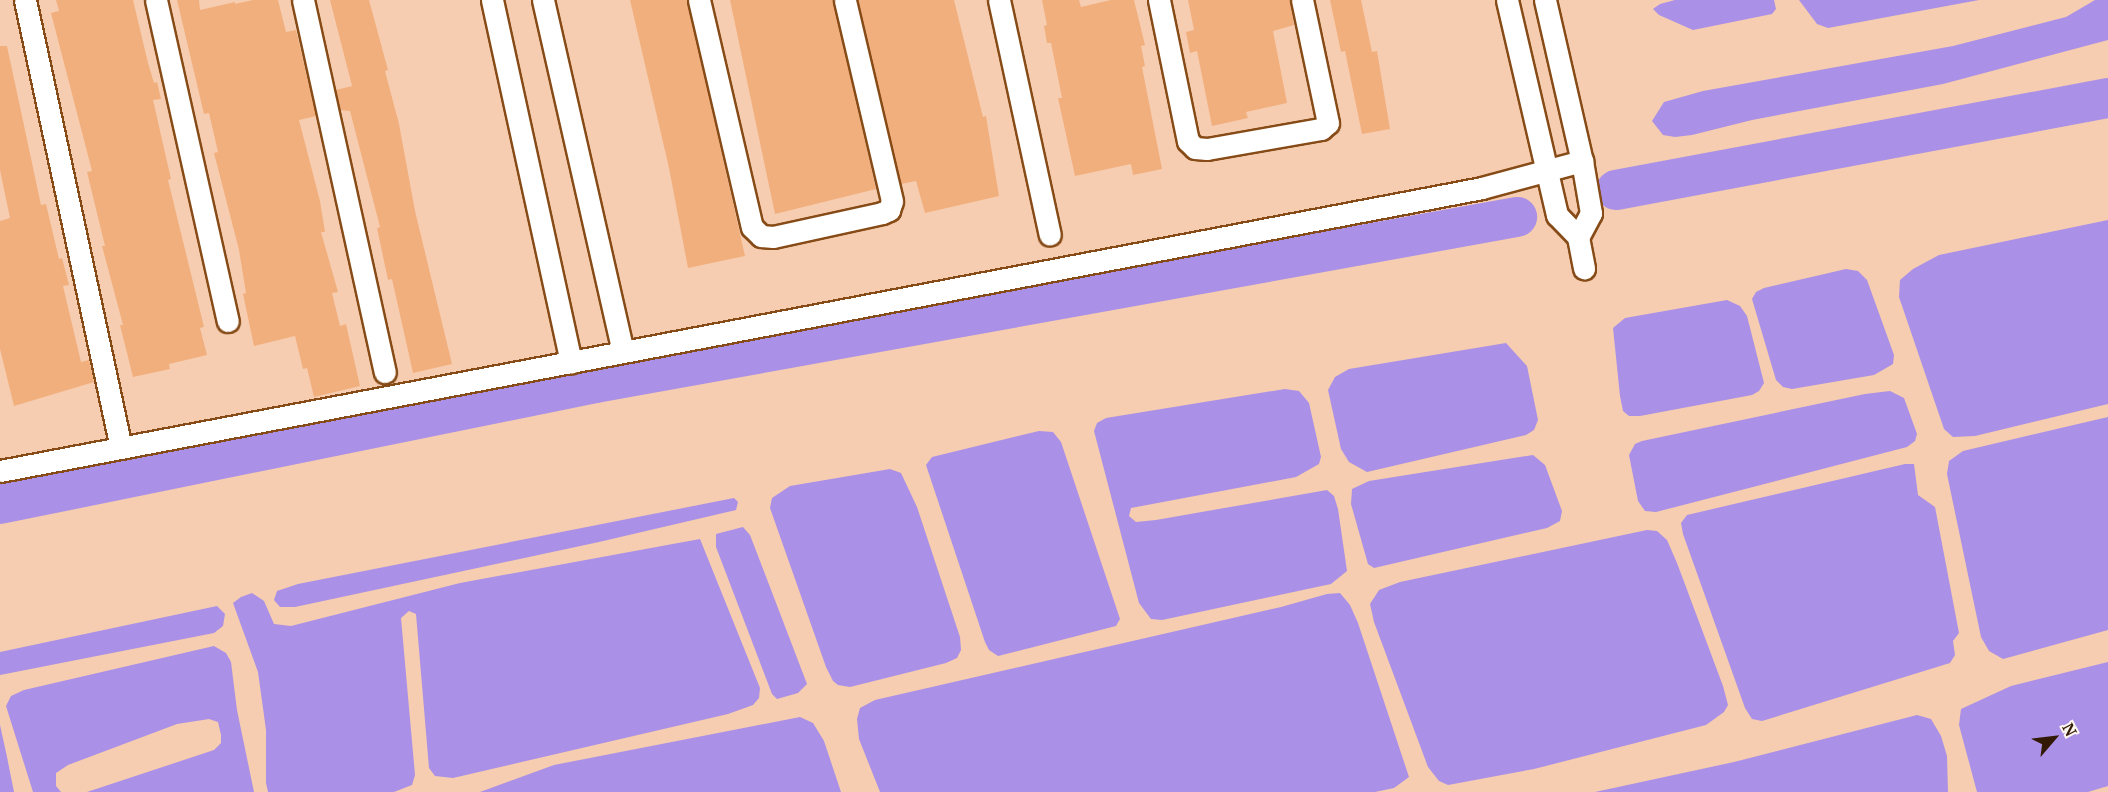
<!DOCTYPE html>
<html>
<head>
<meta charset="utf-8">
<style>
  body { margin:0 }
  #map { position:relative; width:2108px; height:792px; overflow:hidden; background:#f6cdb0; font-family:"PT Serif",serif }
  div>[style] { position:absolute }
  .water>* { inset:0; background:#aa90e6 }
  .river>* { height:40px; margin:-20px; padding:0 20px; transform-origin:20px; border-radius:20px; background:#aa90e6 }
  .building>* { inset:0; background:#f2af7e }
  .roads { filter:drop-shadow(2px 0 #864b17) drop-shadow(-2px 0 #864b17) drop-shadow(0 2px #864b17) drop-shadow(0 -2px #864b17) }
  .minor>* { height:21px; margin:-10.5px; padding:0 10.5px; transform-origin:10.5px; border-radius:10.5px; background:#fff }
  span { translate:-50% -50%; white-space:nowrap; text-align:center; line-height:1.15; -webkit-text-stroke:6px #fdf6f1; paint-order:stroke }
  .north { position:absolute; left:2024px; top:708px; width:60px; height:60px; -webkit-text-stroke:4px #fdf6f1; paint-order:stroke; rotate:62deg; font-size:16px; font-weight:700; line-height:24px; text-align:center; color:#321905 }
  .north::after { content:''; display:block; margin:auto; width:21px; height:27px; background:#321905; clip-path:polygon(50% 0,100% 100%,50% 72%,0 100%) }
</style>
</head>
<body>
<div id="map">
  <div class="water">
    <div style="clip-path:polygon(1675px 0,1774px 0,1776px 9px,1772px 14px,1693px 30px,1659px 15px,1653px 9px,1660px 4px)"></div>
    <div style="clip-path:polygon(1799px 0,1979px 0,1828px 28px,1817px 24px)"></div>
    <div style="clip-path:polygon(2095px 0,2108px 0,2108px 40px,1943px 84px,1752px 120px,1692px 135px,1675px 137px,1663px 135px,1652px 121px,1664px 102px,1703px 91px,1953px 46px,2066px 17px)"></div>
    <div style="clip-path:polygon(2108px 220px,2108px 404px,1975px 436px,1953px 437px,1944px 429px,1899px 297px,1900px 280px,1913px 269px,1939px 255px)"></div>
    <div style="clip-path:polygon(1846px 269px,1858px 271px,1867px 280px,1894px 355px,1893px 364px,1874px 375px,1792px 389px,1783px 387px,1776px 380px,1752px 299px,1756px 292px,1764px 288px)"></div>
    <div style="clip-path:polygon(1727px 300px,1740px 306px,1747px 316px,1764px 383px,1759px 391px,1752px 395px,1640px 416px,1629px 416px,1623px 411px,1620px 396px,1613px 328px,1625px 318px)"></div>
    <div style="clip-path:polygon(1506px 343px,1527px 366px,1538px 420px,1534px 430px,1526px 435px,1367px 472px,1349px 462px,1341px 449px,1328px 390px,1335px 377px,1349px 369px)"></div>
    <div style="clip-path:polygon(1285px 389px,1299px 391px,1309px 403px,1321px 457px,1319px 464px,1296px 477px,1131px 508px,1129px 516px,1136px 522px,1156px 520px,1327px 490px,1334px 496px,1338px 509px,1347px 571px,1331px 584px,1162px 620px,1151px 619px,1139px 603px,1094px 431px,1097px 423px,1106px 418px)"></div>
    <div style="clip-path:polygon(1890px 391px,1904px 398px,1917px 434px,1915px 441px,1907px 447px,1656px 512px,1645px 511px,1638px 501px,1629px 455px,1635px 444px,1642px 441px,1865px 394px)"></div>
    <div style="clip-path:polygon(2108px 417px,2108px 630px,2003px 659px,1989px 651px,1981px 637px,1947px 474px,1949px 461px,1963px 451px)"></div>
    <div style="clip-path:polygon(1039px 431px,1053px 432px,1061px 442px,1120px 619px,1116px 626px,998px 656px,989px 650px,985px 642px,926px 465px,932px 457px)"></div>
    <div style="clip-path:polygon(1533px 455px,1545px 465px,1562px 511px,1560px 521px,1547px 528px,1374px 568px,1368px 564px,1351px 504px,1352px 489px,1369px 481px)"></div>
    <div style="clip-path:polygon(1905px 464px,1914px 464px,1918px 495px,1935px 507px,1959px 633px,1953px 641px,1955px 655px,1950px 663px,1762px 721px,1752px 719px,1745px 708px,1683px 534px,1681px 523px,1687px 515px)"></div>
    <div style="clip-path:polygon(890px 469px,901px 473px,917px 507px,960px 637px,961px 650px,957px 658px,946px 663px,850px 687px,838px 685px,833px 681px,826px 667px,770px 508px,772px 498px,790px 486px)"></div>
    <div style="clip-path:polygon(734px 498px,738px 502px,736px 510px,599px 542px,295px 607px,280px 607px,274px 600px,277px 591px,298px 584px)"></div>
    <div style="clip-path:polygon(743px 527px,750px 535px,807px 684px,798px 693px,777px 699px,772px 694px,716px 547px,716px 534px)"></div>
    <div style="clip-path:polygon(1647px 530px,1657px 531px,1667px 540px,1677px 563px,1723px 686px,1728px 705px,1724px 712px,1706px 725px,1534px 769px,1448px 785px,1439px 781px,1428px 767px,1374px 622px,1370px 604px,1379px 590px,1400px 582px)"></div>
    <div style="clip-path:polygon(700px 539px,760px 688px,759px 698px,753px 705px,728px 714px,453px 778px,435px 776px,429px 768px,416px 614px,409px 611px,401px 618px,415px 775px,412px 785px,394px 792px,268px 792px,266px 783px,266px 730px,258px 672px,233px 603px,241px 597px,252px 593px,264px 601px,274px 624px,291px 626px,460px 583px)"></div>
    <div style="clip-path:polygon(1340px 593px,1350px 605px,1358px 623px,1409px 777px,1394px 788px,1375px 792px,880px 792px,859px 739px,857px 719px,860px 708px,875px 700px,1281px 607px,1327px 594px)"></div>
    <div style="clip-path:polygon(217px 606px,225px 614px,223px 626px,214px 633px,0 675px,0 652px)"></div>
    <div style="clip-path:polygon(214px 646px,226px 653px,231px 662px,237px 710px,254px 792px,87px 792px,214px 750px,221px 743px,221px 735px,218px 722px,209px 719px,177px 724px,68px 765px,56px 773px,56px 786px,61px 792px,33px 792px,6px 706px,11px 696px,24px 690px)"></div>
    <div style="clip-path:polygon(2108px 662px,2108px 786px,2088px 792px,1977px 792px,1959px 725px,1961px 709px,2011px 686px)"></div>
    <div style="clip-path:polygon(1917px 715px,1931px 719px,1941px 736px,1947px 756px,1948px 792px,1595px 792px,1734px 762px)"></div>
    <div style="clip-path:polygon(800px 717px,813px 723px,824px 741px,841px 792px,480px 792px,554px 765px)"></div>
    <div style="clip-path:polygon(0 725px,7px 757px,14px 792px,0 792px)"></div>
  </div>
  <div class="river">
    <div style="left:1616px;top:190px;width:501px;rotate:-10.59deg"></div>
    <div style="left:0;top:504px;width:607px;rotate:-11.49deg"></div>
    <div style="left:595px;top:383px;width:937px;rotate:-10.21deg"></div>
  </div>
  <div class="building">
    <div style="clip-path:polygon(56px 0,133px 0,148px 63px,154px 83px,157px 82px,161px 99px,153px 100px,171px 179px,168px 180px,204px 327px,200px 328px,207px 355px,169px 364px,170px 369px,133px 377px,120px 325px,123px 325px,102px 246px,105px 246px,87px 172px,92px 171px,51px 13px,59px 11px)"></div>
    <div style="clip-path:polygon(177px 0,199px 0,200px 10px,235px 2px,235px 4px,253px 0,278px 0,286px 32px,296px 30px,316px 116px,299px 120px,320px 201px,325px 232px,321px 232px,338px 292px,332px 293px,340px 326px,346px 324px,360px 386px,314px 397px,307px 368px,303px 369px,295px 336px,254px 346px,243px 294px,246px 293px,239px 250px,214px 153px,218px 152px,209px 113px,204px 114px)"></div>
    <div style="clip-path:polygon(330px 0,369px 0,388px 70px,385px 71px,399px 124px,415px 211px,452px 364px,413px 373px,392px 279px,388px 280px,377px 228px,380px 227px,350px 111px,340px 110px,336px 90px,352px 86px)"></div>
    <div style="clip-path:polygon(630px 0,687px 0,745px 256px,688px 268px,669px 168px)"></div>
    <div style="clip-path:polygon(730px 0,833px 0,876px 189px,775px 214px)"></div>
    <div style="clip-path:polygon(858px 0,954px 0,983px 117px,986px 116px,999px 196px,925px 213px,916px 181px,901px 184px)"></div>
    <div style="clip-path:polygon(1042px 0,1079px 0,1081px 7px,1111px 0,1134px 0,1145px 45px,1141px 46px,1145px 66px,1142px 67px,1162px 169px,1133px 175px,1131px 164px,1075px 176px,1058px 98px,1062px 98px,1051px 43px,1047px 43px,1044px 26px,1047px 25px)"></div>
    <div style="clip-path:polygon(1188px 0,1290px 0,1294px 25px,1273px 31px,1287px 103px,1246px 112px,1248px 118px,1212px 126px,1197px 51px,1190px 53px,1186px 32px,1194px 30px)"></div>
    <div style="clip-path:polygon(1330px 0,1361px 0,1372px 52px,1377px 51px,1390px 129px,1362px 134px,1345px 51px,1341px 52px)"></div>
    <div style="clip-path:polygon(0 46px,7px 46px,41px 205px,46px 204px,59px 259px,62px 258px,69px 285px,63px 286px,81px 362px,89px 360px,94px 382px,14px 406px,0 349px,0 221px,10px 218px,0 170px)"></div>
  </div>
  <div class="roads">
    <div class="minor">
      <div style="left:25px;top:0;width:458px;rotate:77.9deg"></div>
      <div style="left:156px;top:0;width:329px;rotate:77.4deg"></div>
      <div style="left:303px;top:0;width:381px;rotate:77.6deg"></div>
      <div style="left:492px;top:0;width:371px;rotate:77.7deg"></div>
      <div style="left:543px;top:0;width:360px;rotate:77.2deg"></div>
      <div style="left:699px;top:0;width:233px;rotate:76.9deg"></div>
      <div style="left:752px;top:227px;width:13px;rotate:45deg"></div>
      <div style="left:761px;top:236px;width:12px;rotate:5deg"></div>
      <div style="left:773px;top:237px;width:112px;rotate:-12.4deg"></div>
      <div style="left:882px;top:213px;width:8px;rotate:-23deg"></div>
      <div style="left:889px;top:210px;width:9px;rotate:-72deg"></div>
      <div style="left:892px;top:201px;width:206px;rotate:-103.2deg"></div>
      <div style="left:999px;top:0;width:240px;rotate:77.8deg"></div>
      <div style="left:1159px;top:0;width:144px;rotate:78.4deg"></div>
      <div style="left:1188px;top:141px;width:10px;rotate:45deg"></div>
      <div style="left:1195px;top:148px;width:12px;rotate:5deg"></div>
      <div style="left:1207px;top:149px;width:116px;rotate:-10deg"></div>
      <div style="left:1321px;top:129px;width:9px;rotate:-41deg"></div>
      <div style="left:1328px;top:123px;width:126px;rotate:-101.9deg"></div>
      <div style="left:1507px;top:0;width:221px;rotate:76.9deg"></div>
      <div style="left:1557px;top:215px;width:30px;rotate:46deg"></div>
      <div style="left:1578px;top:237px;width:32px;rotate:79deg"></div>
      <div style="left:1545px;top:0;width:165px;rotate:77.1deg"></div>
      <div style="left:1582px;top:161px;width:53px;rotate:80.2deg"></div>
      <div style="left:1591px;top:213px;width:27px;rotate:118deg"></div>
      <div style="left:0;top:471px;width:1509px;rotate:-10.81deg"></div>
      <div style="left:1482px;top:188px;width:104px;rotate:-15.1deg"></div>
    </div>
  </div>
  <div class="north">N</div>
</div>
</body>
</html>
